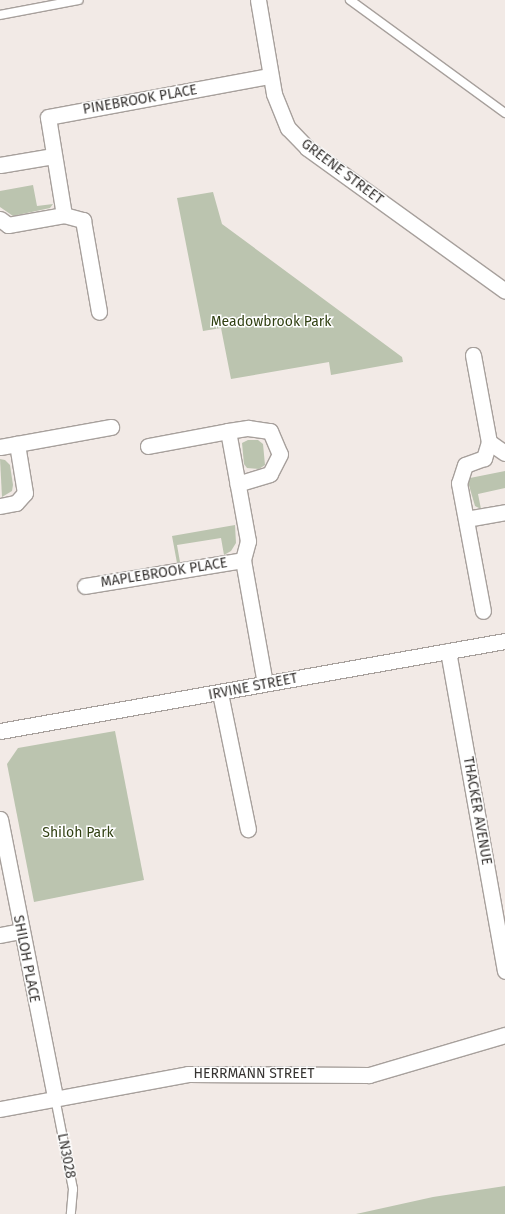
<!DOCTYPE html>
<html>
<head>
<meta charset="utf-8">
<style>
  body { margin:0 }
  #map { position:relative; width:505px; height:1214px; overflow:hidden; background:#f2eae6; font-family:"Fira Sans",sans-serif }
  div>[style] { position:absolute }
  .green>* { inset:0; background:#bbc4af }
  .roads { filter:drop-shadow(1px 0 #a7a09c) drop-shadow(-1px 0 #a7a09c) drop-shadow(0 1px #a7a09c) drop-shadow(0 -1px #a7a09c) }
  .service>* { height:8px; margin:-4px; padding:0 4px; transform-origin:4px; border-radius:4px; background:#fff }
  .minor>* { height:15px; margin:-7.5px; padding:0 7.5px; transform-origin:7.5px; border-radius:7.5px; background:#fff }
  span { translate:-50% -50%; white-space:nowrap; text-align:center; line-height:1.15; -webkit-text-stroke:3px #fff; paint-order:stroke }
  .street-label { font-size:14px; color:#373432 }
  .park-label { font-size:14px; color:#314113 }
</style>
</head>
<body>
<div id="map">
  <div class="green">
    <div style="clip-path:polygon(33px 185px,37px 206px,53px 204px,50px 208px,13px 216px,0 207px,0 191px)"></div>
    <div style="clip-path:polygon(213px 192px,222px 224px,402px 357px,403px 362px,331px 375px,329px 362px,231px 379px,221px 328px,203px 331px,177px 198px)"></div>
    <div style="clip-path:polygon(248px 440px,258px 440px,263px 444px,265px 465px,259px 469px,247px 468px,244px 464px,242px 443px)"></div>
    <div style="clip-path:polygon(0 459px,5px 460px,10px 465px,13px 485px,12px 491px,2px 497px)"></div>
    <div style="clip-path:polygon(505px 471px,505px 488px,478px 494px,481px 509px,475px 506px,468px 482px,470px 478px)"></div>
    <div style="clip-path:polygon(235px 525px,236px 543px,231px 551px,224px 555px,221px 538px,177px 545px,180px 562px,177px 563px,172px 536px)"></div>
    <div style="clip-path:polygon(115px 731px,144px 880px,34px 902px,7px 764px,18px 748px)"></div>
    <div style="clip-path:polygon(505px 1186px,505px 1214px,356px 1214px,433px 1197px)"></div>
  </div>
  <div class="roads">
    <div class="service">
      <div style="left:350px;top:0;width:192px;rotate:36.1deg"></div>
      <div style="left:0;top:15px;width:80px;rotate:-10.8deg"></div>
      <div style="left:55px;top:1098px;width:93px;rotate:78.8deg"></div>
      <div style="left:73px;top:1189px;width:25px;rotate:95deg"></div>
    </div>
    <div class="minor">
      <div style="left:258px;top:0;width:95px;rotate:80.3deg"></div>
      <div style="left:274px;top:94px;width:37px;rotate:68deg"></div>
      <div style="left:288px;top:128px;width:28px;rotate:46deg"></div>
      <div style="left:307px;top:148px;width:244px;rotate:35.8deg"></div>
      <div style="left:0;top:165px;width:54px;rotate:-9.6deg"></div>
      <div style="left:64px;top:215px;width:99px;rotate:-99.3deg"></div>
      <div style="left:48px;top:117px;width:226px;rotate:-10.5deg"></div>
      <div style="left:0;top:219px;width:10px;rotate:37deg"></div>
      <div style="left:8px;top:225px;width:57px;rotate:-10.1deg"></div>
      <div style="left:64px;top:215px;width:20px;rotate:15deg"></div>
      <div style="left:83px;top:220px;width:93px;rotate:80.1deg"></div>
      <div style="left:473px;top:355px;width:88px;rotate:79.6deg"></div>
      <div style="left:489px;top:442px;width:17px;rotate:107deg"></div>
      <div style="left:484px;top:458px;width:20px;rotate:160deg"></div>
      <div style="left:465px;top:465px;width:19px;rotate:108deg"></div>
      <div style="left:459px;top:483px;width:130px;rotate:79.4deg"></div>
      <div style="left:228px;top:431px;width:20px;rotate:-9deg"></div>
      <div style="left:248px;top:428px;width:22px;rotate:8deg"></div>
      <div style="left:270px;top:431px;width:25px;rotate:67deg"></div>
      <div style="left:280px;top:454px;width:22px;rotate:117deg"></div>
      <div style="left:270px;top:474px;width:34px;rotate:163deg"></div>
      <div style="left:489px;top:442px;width:19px;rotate:35deg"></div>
      <div style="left:148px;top:446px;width:81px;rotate:-10.6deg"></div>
      <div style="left:228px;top:431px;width:112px;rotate:79.7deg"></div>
      <div style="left:248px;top:541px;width:20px;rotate:105deg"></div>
      <div style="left:243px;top:560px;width:125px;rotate:79.9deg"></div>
      <div style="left:0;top:447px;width:113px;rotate:-10.2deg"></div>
      <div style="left:0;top:506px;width:16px;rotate:-11deg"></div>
      <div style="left:16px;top:503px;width:13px;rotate:-48deg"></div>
      <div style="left:25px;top:493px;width:50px;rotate:-99.3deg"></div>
      <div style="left:466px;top:519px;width:40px;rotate:-10deg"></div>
      <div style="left:85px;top:586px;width:160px;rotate:-9.3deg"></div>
      <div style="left:448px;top:651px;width:325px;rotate:79.9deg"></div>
      <div style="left:220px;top:693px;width:139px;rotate:78.4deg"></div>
      <div style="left:0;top:731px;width:513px;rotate:-10.11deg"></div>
      <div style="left:0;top:819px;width:284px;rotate:78.8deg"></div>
      <div style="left:0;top:935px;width:21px;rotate:-11deg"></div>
      <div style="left:0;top:1109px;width:191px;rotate:-10.5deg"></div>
      <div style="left:188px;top:1074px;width:181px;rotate:0.3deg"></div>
      <div style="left:369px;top:1075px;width:142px;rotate:-16.4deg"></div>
    </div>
  </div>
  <div class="street-label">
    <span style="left:140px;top:100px;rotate:-10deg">PINEBROOK PLACE</span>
    <span style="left:342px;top:172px;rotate:37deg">GREENE STREET</span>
    <span style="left:164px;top:573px;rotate:-9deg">MAPLEBROOK PLACE</span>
    <span style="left:253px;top:687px;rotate:-11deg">IRVINE STREET</span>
    <span style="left:477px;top:811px;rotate:80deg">THACKER AVENUE</span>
    <span style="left:26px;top:959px;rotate:79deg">SHILOH PLACE</span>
    <span style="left:254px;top:1074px">HERRMANN STREET</span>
    <span style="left:66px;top:1156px;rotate:79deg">LN3028</span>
  </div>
  <div class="park-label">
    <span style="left:271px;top:322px">Meadowbrook Park</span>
    <span style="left:78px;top:833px">Shiloh Park</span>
  </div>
</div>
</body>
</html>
